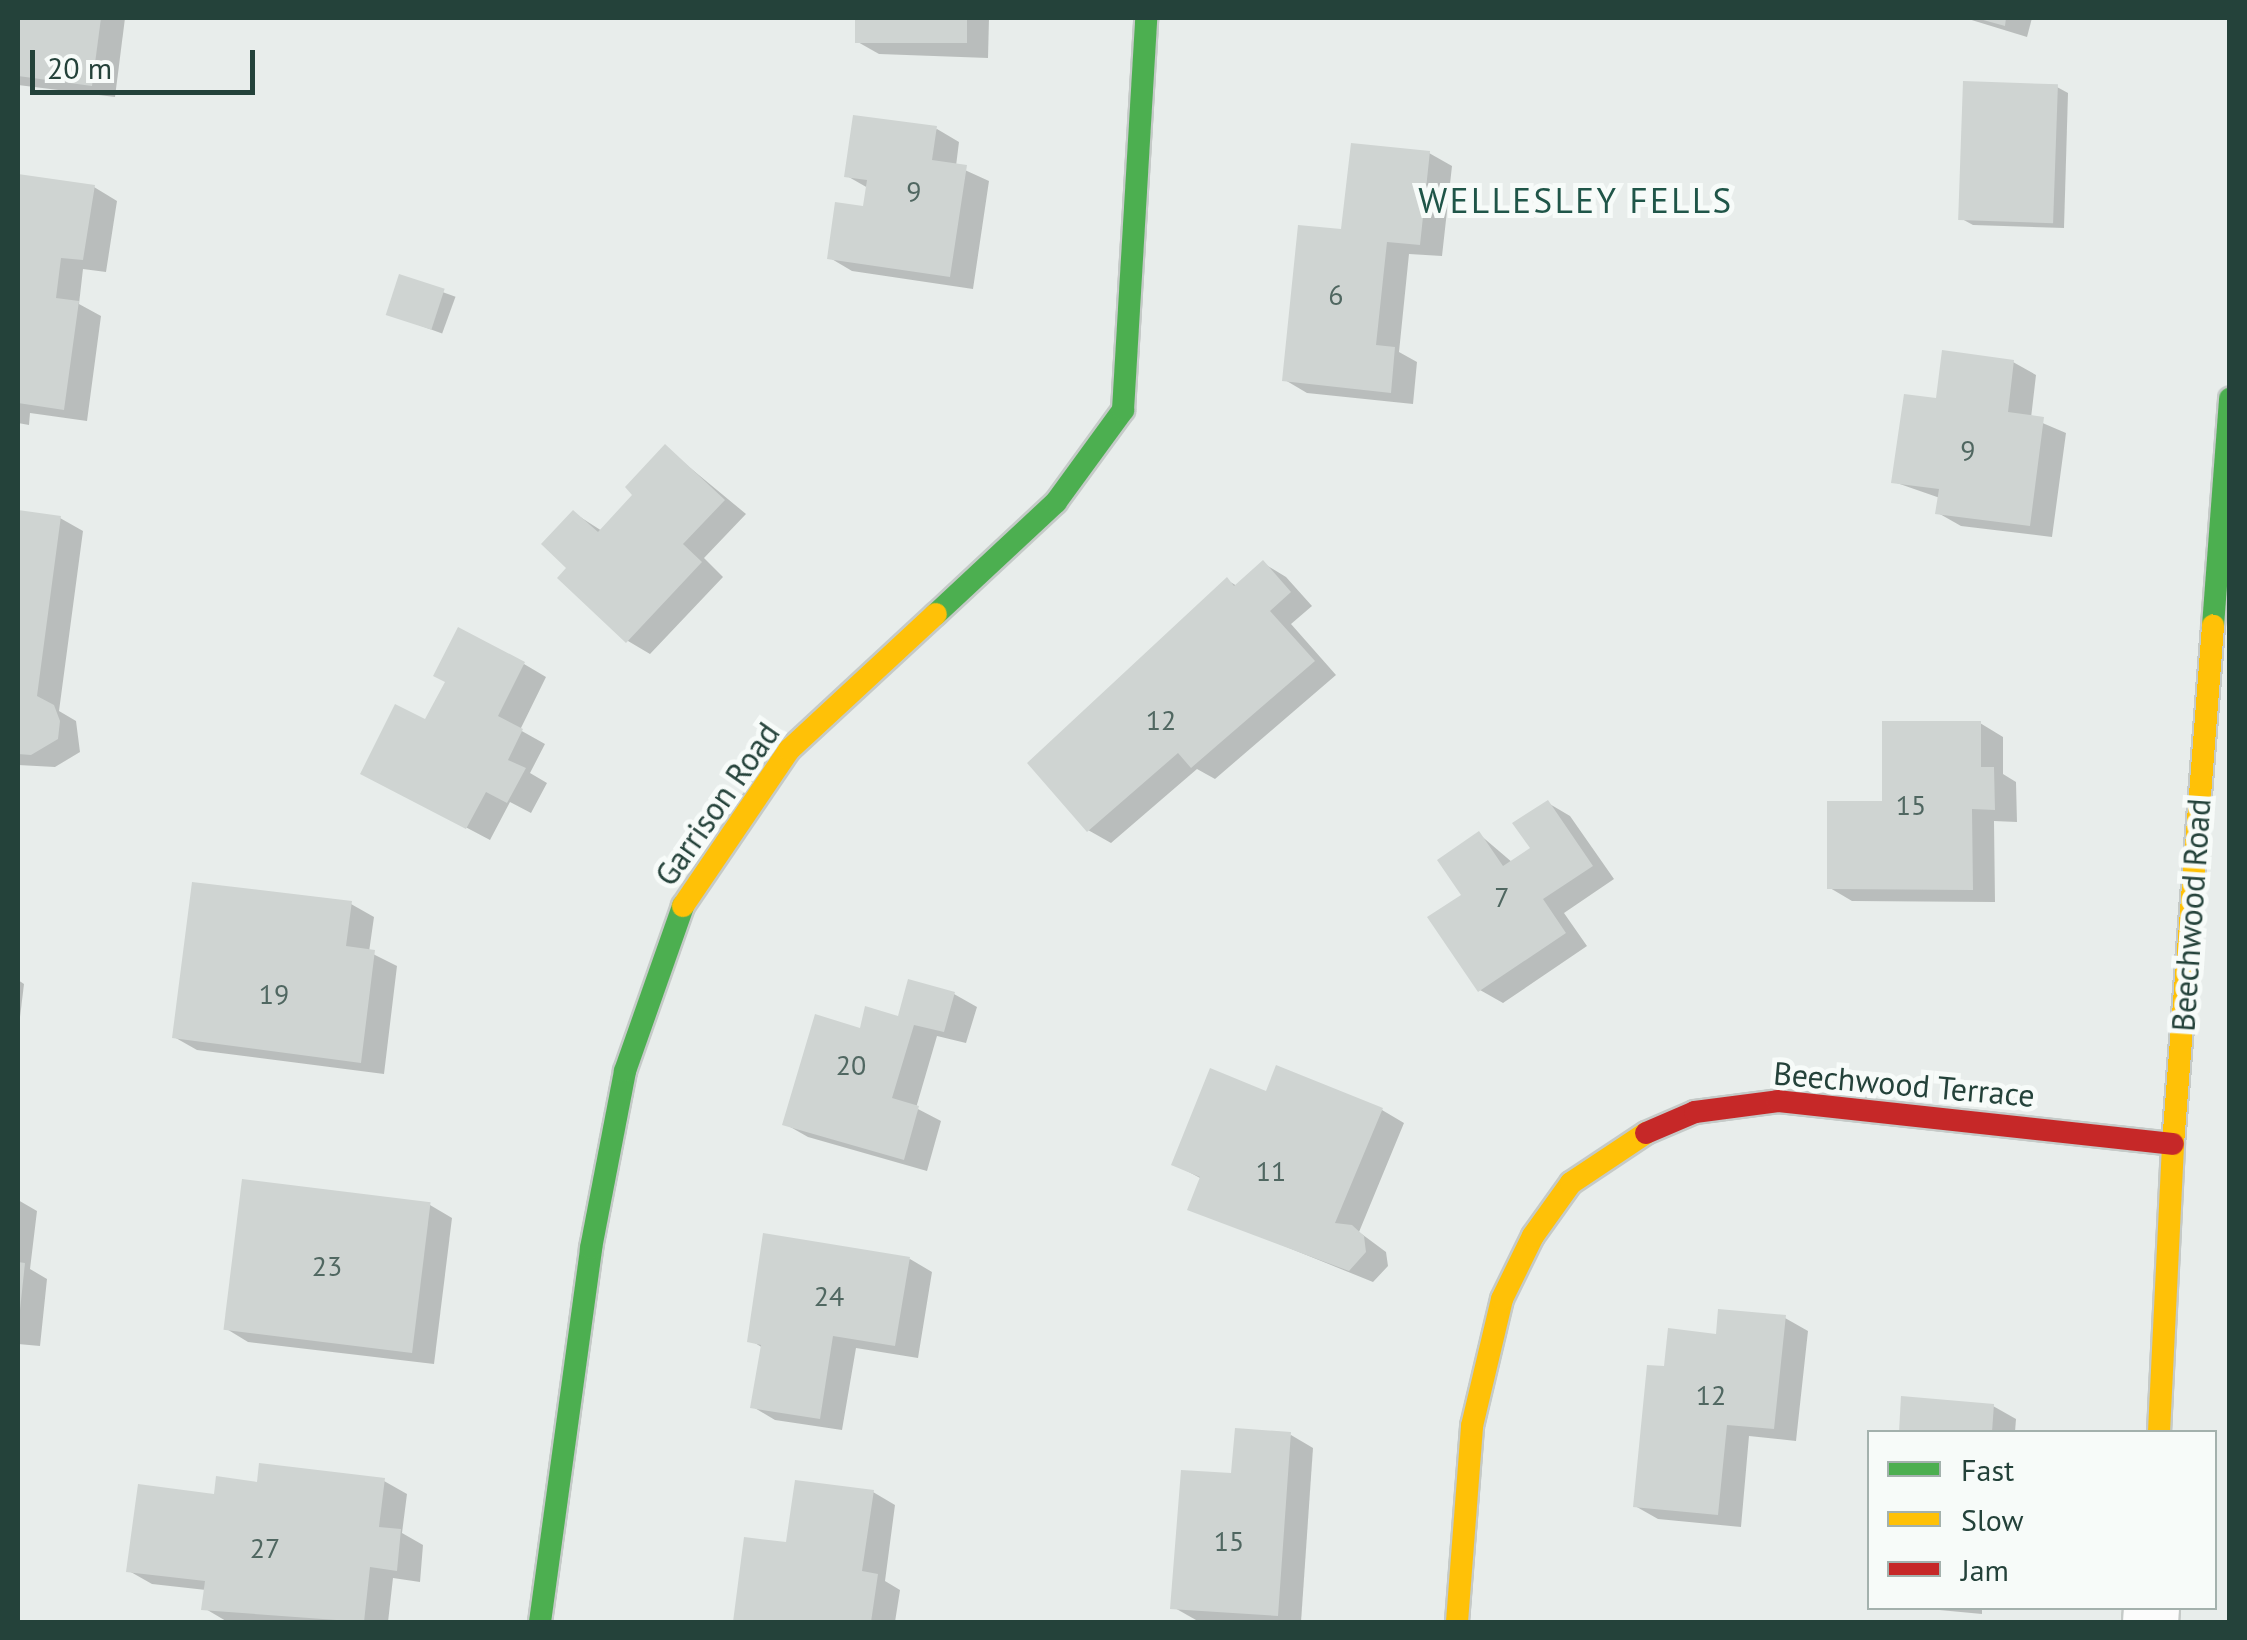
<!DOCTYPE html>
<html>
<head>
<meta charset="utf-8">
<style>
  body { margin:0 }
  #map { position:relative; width:2247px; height:1640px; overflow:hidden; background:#e8edeb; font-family:"PT Sans",sans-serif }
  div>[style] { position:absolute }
  .shadow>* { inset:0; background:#0003; transform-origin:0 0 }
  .building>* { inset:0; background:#cfd4d2; transform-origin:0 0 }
  .roads { filter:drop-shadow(2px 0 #c5cac8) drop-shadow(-2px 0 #c5cac8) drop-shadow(0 2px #c5cac8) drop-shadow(0 -2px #c5cac8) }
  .street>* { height:55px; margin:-27.5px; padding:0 27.5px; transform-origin:27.5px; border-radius:27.5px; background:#fcfcfc }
  .fast>* { height:22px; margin:-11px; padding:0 11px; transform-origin:11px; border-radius:11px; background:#4caf50 }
  .slow>* { height:22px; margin:-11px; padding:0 11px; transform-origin:11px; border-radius:11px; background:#ffc107 }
  .jam>* { height:22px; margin:-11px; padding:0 11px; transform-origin:11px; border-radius:11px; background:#c62828 }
  span { translate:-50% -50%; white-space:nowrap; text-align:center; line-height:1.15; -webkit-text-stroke:10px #f7fbf9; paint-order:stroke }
  .number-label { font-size:28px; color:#506761 }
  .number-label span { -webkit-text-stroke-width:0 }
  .street-label { font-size:32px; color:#24423a }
  .neighbourhood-label { font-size:35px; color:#1f5548; letter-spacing:2.5px }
  .frame { position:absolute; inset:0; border:20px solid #24423a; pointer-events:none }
  .legend { position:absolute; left:1867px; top:1430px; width:350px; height:180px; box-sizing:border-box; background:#f7fbf9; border:2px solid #a3b1ad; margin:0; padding:12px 18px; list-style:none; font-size:30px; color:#24423a }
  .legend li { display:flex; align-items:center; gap:20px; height:50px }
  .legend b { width:50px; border:2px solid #a3b1ad }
  .scale { position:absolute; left:30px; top:50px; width:225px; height:45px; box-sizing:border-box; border:5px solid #24423a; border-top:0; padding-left:12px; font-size:30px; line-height:35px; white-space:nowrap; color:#24423a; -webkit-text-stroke:8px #f7fbf9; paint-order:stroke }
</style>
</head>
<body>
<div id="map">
  <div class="shadow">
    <div style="clip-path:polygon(18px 18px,125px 18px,115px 97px,18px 85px)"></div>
    <div style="clip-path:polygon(857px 18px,989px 18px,988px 58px,879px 54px,856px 41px)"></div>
    <div style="clip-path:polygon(1965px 18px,2032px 18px,2027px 37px)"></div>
    <div style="clip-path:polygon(2057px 87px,2068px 93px,2064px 228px,1973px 225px,1962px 219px)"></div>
    <div style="clip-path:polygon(937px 129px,959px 142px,956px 166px,989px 181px,973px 289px,852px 271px,830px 258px,865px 209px,868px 188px,847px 176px)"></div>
    <div style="clip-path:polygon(1429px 153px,1452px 166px,1442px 256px,1409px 254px,1399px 352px,1417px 362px,1413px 404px,1307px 393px,1285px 380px,1343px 232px)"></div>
    <div style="clip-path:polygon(18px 176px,94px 187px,117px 201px,106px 272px,83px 269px,79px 304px,101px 316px,87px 421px,30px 413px,29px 425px,18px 423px)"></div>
    <div style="left:401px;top:277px;width:58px;height:39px;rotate:20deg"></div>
    <div style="clip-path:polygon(2013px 362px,2036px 375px,2031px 418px,2066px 433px,2052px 537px,1961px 526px,1938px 513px,1940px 498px,1894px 482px)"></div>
    <div style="clip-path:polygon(665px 447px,746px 514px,704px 558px,723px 577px,650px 654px,628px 641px,570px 568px,574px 513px,602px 531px,636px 494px)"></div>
    <div style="clip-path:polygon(18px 513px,60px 518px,83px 531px,59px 711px,76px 721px,80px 752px,55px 767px,18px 765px)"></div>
    <div style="clip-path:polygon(1263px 563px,1286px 577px,1312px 606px,1291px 624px,1336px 675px,1215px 779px,1197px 769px,1111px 843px,1088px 830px,1227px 580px,1237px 586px)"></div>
    <div style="clip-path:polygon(524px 664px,546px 677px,520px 730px,545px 744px,530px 773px,547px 783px,531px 813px,510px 802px,490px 840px,382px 783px,426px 723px)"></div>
    <div style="clip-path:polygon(1980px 723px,2003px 737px,2003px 774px,2016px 782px,2017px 822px,1994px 821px,1995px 902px,1852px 901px,1830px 888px,1885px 804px)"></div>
    <div style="clip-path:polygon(1548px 803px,1570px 816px,1614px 879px,1564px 913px,1587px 946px,1503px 1003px,1480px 990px,1465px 896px,1479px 834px,1513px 863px,1533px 849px)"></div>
    <div style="clip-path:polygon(351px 904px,374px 917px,369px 952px,397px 966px,384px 1074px,197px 1050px,174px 1037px)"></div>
    <div style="clip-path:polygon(18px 980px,24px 984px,18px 1034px)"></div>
    <div style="clip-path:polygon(954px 994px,977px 1007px,966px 1043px,937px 1036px,916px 1108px,941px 1121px,927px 1171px,808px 1137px,785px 1124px,862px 1031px)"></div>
    <div style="clip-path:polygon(1382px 1110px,1404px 1123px,1359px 1232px,1386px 1252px,1388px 1266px,1373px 1282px,1190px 1208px,1202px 1179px,1174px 1164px)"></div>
    <div style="clip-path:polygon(18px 1200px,37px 1211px,30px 1269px,47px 1279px,40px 1346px,18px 1344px)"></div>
    <div style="clip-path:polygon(430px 1205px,452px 1218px,434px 1364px,248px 1342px,225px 1328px)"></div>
    <div style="clip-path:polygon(910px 1259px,932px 1272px,918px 1358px,856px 1348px,842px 1430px,775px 1420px,753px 1407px,763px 1348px,750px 1340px)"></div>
    <div style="clip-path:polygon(1785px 1318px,1808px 1331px,1796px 1441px,1749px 1436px,1741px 1527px,1658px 1519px,1635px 1506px,1666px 1369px,1718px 1336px)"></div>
    <div style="clip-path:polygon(1904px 1399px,1993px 1406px,2016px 1419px,2015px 1432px,1901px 1432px)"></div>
    <div style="clip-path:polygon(1291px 1435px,1313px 1448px,1301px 1622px,1196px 1620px,1173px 1607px,1233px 1476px)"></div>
    <div style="clip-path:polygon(384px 1481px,407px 1494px,402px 1533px,423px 1545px,420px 1582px,393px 1578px,388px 1622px,226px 1621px,204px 1608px,206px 1590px,152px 1584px,129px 1571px,216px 1496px,259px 1484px)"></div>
    <div style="clip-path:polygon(873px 1492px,895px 1505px,885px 1581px,900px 1590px,895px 1622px,736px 1622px,746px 1540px,789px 1545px)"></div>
    <div style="clip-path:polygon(1918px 1608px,1982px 1608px,1982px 1614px)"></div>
  </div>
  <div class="building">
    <div style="clip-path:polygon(18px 18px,101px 18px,92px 86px,18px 76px)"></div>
    <div style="left:855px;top:18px;width:112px;height:25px"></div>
    <div style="clip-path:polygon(1976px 18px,2006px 18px,2005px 26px)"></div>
    <div style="left:1963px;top:81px;width:95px;height:139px;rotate:2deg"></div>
    <div style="clip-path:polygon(853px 115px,937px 126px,932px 160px,967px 165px,950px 277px,827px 259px,835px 202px,863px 206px,867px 180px,844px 177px)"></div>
    <div style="clip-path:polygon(1351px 143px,1430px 151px,1420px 245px,1387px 242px,1376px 345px,1395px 347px,1391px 393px,1282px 381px,1298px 225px,1341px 229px)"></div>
    <div style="clip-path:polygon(18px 174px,95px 185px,83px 260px,61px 258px,56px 298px,79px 301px,64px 410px,18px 403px)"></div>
    <div style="left:399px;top:274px;width:48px;height:43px;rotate:18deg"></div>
    <div style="clip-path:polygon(1942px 350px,2014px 360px,2008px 412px,2044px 417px,2030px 526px,1935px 514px,1939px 489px,1891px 483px,1904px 394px,1936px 398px)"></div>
    <div style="clip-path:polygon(665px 444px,725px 500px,683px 544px,702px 562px,626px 643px,557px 578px,566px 568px,541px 544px,573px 510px,598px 532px,632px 495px,625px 487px)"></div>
    <div style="clip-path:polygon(18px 510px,61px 516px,37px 696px,54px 705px,60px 721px,58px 739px,31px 755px,18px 754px)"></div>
    <div style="clip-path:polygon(1263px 560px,1291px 592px,1270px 611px,1315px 661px,1191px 768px,1178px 753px,1087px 832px,1027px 763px,1227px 577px,1234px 586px)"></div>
    <div style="clip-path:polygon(458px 627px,525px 662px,498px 716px,523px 729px,508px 760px,526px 768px,507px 803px,486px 792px,466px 829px,360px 774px,395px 704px,425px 719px,445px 682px,433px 676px)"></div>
    <div style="clip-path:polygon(1882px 721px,1981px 721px,1981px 767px,1994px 767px,1995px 810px,1972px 809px,1973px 890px,1827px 889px,1827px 801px,1882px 801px)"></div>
    <div style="clip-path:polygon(1548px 800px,1593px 866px,1543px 899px,1566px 933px,1478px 992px,1427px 917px,1461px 895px,1437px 860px,1479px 831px,1503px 866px,1530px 848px,1512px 823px)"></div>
    <div style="clip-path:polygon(192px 882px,352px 901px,346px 946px,375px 950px,361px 1063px,172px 1038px)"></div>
    <div style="clip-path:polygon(908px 979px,955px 992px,944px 1032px,914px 1025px,892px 1098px,919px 1106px,904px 1160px,782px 1125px,815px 1014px,860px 1028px,865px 1006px,898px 1016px)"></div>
    <div style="clip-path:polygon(1276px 1065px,1383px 1108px,1335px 1223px,1352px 1225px,1364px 1236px,1366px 1252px,1349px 1271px,1187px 1210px,1200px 1177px,1171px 1165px,1210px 1068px,1266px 1091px)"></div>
    <div style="left:242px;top:1179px;width:190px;height:152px;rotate:7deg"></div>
    <div style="clip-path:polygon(763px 1233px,910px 1257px,895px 1346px,833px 1336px,820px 1419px,750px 1408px,761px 1345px,747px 1342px)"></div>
    <div style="clip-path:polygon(18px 1262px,25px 1263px,20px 1310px,18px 1310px)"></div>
    <div style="clip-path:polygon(1718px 1309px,1786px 1315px,1774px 1429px,1727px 1425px,1718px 1515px,1633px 1507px,1647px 1365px,1664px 1366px,1668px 1328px,1716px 1334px)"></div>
    <div style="clip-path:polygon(1901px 1396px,1994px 1404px,1992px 1432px,1899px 1432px)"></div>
    <div style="clip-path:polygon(1235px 1428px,1291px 1432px,1278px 1616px,1170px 1609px,1181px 1470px,1231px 1473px)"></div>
    <div style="clip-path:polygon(259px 1463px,385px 1478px,379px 1527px,401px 1529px,397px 1571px,370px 1567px,364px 1622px,201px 1610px,205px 1581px,126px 1572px,138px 1484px,214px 1494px,216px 1476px,257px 1482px)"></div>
    <div style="clip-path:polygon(795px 1480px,874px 1490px,862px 1571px,878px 1574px,871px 1622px,733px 1622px,744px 1537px,786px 1542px)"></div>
  </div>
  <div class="roads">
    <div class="street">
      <div style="left:2150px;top:1622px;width:14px;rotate:-86deg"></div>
    </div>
    <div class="fast">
      <div style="left:936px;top:614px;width:164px;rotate:-43deg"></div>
      <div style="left:1056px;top:502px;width:114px;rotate:-53.9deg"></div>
      <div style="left:1123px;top:410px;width:393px;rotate:-86.6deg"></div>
      <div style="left:2213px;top:626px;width:228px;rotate:-85.7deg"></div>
      <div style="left:540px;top:1622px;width:377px;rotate:-82.2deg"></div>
      <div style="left:591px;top:1248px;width:180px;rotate:-79.1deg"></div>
      <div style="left:625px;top:1071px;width:175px;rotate:-70.6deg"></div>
    </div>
    <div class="slow">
      <div style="left:683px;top:906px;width:189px;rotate:-55.8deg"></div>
      <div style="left:789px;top:750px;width:200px;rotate:-42.8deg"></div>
      <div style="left:2159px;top:1432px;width:288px;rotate:-87.2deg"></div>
      <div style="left:2173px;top:1144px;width:520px;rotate:-85.58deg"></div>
      <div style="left:1457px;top:1622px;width:197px;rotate:-85.6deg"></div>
      <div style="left:1472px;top:1426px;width:130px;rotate:-76.7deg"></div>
      <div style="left:1502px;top:1299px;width:70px;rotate:-63.8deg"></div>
      <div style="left:1533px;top:1236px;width:65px;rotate:-54.4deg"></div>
      <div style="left:1571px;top:1183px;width:90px;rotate:-33.7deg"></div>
    </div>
    <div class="jam">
      <div style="left:1646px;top:1133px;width:53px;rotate:-23.2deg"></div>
      <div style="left:1695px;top:1112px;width:84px;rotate:-7.5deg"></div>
      <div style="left:1778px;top:1101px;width:397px;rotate:6.2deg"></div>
    </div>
  </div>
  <div class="number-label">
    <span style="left:914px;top:191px">9</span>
    <span style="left:1336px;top:295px">6</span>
    <span style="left:1968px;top:450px">9</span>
    <span style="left:1161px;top:720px">12</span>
    <span style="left:1911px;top:805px">15</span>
    <span style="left:1502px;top:897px">7</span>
    <span style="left:274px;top:994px">19</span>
    <span style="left:851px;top:1065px">20</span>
    <span style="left:1271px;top:1171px">11</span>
    <span style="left:327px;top:1266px">23</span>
    <span style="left:829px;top:1296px">24</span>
    <span style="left:1711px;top:1395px">12</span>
    <span style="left:1229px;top:1541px">15</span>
    <span style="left:265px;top:1548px">27</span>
  </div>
  <div class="street-label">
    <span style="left:717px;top:804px;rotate:-55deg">Garrison Road</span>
    <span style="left:2191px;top:915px;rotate:-86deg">Beechwood Road</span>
    <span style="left:1904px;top:1084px;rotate:5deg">Beechwood Terrace</span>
  </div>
  <div class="neighbourhood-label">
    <span style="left:1576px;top:200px">WELLESLEY FELLS</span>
  </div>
  <div class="frame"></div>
  <ul class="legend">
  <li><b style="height:12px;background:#4caf50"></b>Fast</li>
  <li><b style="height:12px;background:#ffc107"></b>Slow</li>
  <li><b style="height:12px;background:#c62828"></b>Jam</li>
  </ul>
  <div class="scale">20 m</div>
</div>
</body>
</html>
